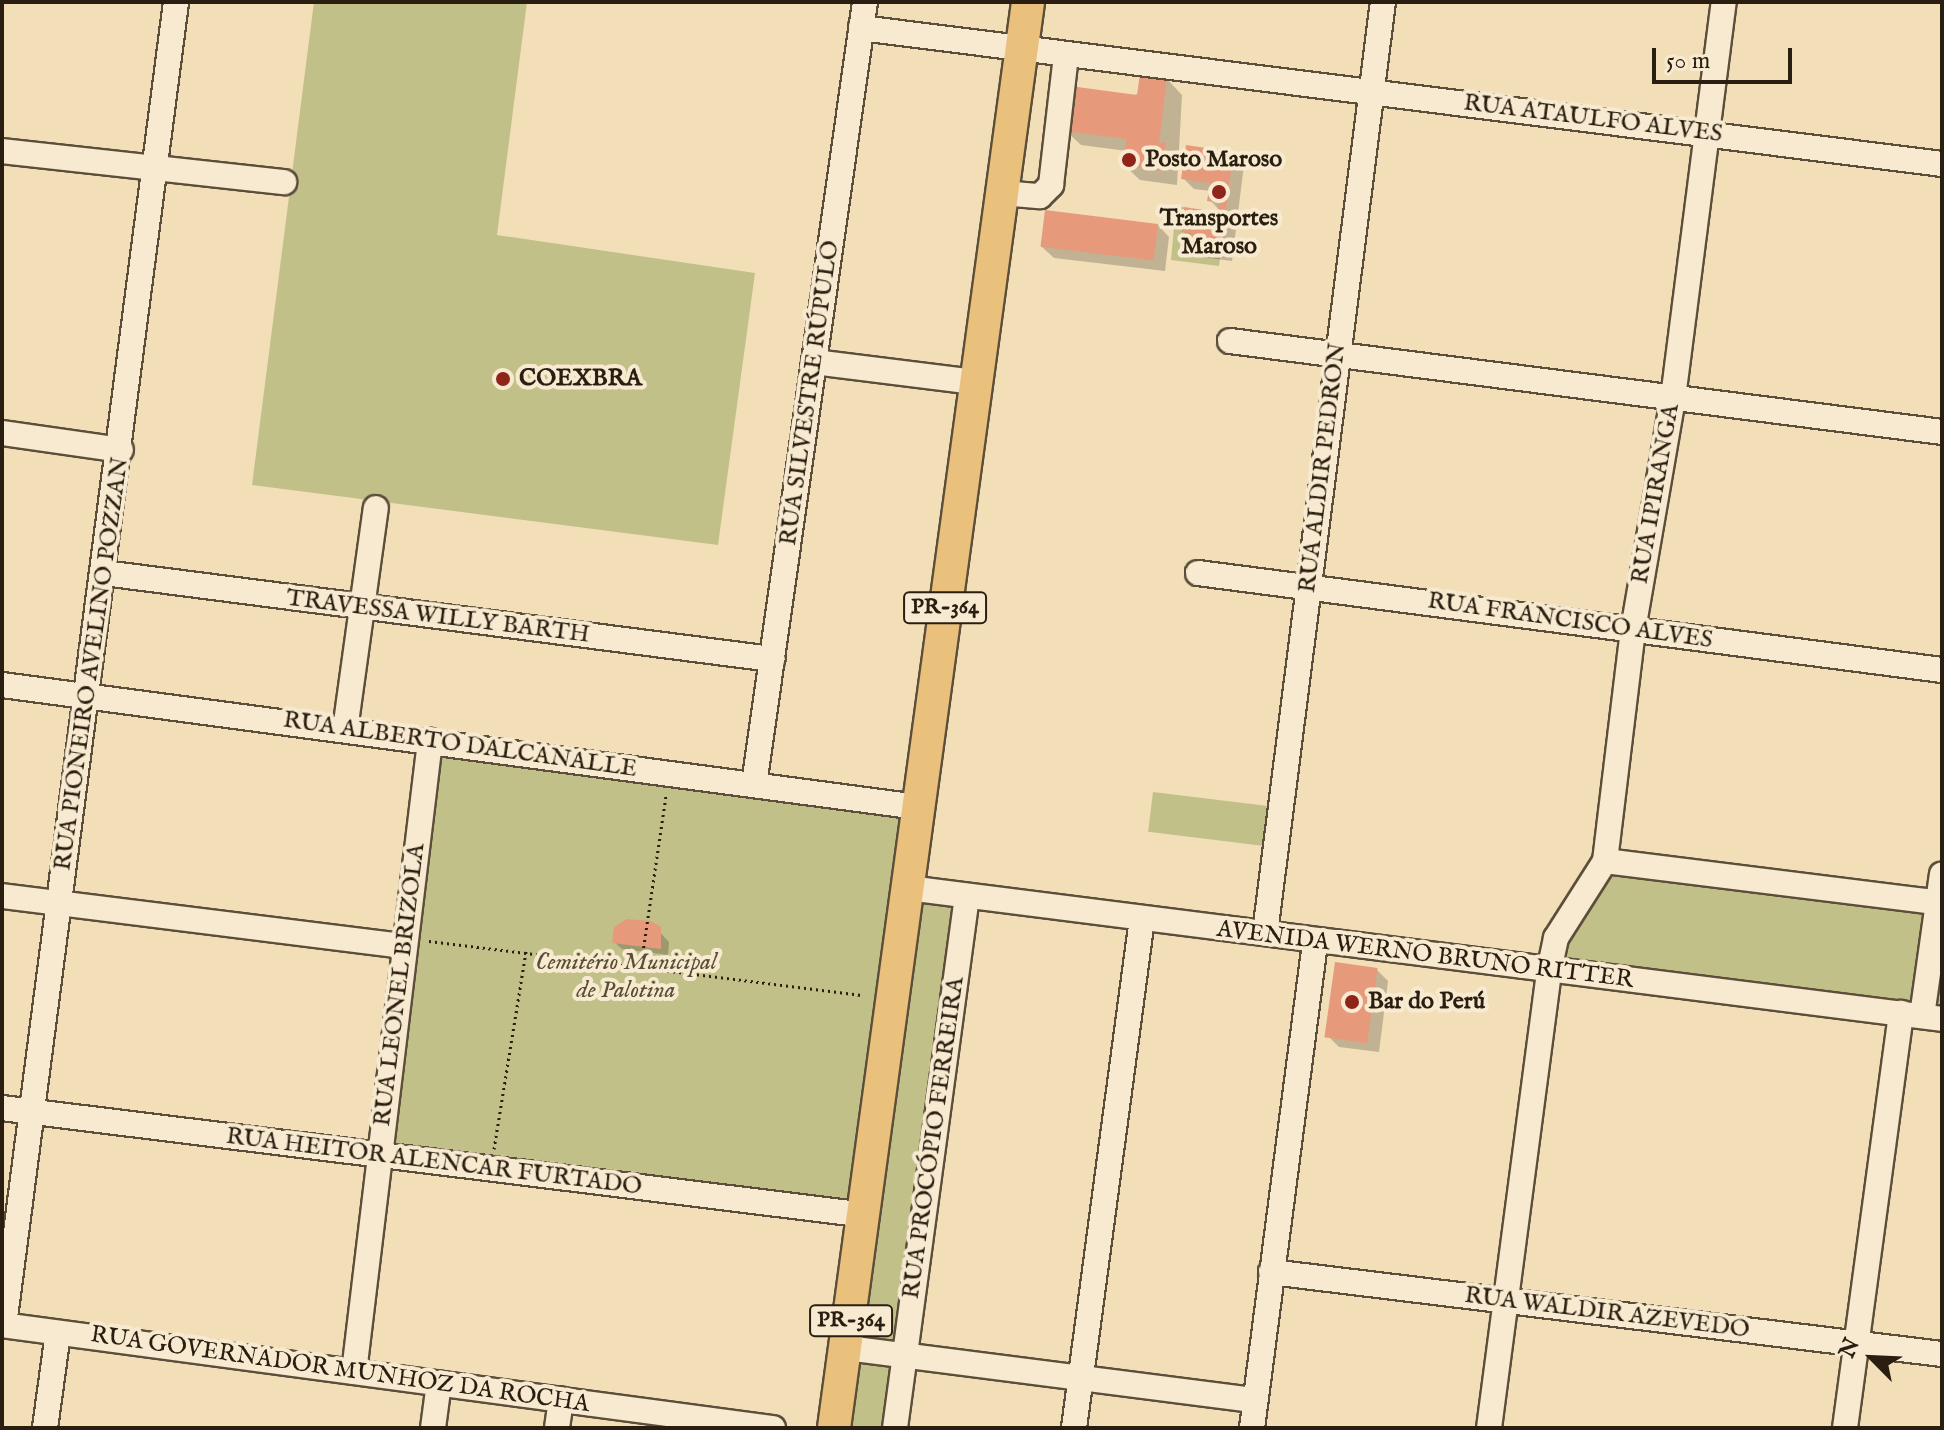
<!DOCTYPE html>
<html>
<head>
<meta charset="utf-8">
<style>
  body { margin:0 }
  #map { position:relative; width:1944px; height:1430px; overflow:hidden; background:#f2dfb8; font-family:"IM FELL English",serif }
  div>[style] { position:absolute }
  .green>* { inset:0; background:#c2c089; transform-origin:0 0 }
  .shadow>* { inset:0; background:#0003 }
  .building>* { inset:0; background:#e79a7b; transform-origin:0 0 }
  .path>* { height:3px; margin-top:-1.5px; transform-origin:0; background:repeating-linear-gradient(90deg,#2a1e10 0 2px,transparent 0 6px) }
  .roads { filter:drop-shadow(2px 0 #5c4e3a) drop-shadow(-2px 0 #5c4e3a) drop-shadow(0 2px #5c4e3a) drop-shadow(0 -2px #5c4e3a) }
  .minor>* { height:24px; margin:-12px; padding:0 12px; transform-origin:12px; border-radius:12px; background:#f7ead1 }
  .major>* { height:32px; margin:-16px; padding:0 16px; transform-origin:16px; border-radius:16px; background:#e9c07c }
  .dots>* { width:22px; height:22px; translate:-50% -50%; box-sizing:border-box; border:4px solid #f7ead1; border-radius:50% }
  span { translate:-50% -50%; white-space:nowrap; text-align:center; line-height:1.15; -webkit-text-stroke:8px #f7ead1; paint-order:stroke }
  .shield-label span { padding:2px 6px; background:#f7ead1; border:2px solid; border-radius:6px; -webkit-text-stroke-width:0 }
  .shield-label { font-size:22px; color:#2a1e10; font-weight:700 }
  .street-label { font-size:24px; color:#2a1e10 }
  .poi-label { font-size:24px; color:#2a1e10; font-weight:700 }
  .left { translate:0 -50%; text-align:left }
  .park-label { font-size:24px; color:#584f34; font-style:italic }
  .frame { position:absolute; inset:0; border:4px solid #2a1e10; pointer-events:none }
  .north { position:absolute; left:1832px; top:1318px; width:80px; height:80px; -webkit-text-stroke:6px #f7ead1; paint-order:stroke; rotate:294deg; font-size:22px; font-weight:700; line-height:32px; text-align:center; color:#2a1e10 }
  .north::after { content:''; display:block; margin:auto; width:28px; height:36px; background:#2a1e10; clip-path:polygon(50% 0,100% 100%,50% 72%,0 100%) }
  .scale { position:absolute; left:1652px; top:48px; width:140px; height:36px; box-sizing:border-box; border:4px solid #2a1e10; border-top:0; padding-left:10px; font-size:24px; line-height:28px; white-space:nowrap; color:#2a1e10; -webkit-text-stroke:6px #f7ead1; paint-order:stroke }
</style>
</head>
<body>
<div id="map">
  <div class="green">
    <div style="clip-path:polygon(314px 2px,527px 2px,497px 235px,755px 273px,718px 545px,252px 485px)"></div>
    <div style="clip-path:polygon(1176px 206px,1184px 207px,1181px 232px,1191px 233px,1189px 246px,1221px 251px,1219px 266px,1171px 260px)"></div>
    <div style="clip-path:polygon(430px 741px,918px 807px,908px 888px,967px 896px,895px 1428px,834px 1428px,866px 1215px,378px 1156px)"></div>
    <div style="left:1153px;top:792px;width:128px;height:40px;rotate:7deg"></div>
    <div style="clip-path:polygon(1605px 861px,1942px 903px,1942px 1019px,1549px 971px)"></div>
  </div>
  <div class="shadow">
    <div style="clip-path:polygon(1167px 79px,1182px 95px,1177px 185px,1140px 180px,1124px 165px,1127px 151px,1081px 145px,1065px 130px)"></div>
    <div style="clip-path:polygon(1232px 154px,1244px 165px,1232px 261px,1202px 257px,1183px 231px,1220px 211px,1210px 200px,1211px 191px,1194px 189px,1183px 178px)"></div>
    <div style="clip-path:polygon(1158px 225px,1169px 237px,1165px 271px,1054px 258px,1042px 247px)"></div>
    <div style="clip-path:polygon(650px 922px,669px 942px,668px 955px,622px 949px,614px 942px)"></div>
    <div style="clip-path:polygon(1377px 970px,1388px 981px,1379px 1052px,1339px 1047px,1328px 1036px)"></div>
  </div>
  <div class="building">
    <div style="clip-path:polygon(1140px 74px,1167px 78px,1159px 143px,1166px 142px,1162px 171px,1122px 165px,1127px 139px,1063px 131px,1070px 86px,1137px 95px)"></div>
    <div style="clip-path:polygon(1186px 145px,1233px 152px,1221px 251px,1189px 246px,1191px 233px,1181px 232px,1184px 207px,1218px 212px,1219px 203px,1207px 201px,1210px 183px,1181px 179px)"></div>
    <div style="left:1045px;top:210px;width:114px;height:37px;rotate:7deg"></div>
    <div style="clip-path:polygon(627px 919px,651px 921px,661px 927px,661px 949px,612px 943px,614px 927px)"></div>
    <div style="left:1335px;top:962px;width:43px;height:76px;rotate:8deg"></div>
  </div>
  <div class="path">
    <div style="left:429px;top:941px;width:436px;rotate:7.1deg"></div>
    <div style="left:641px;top:965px;width:172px;rotate:-81.6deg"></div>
    <div style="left:494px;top:1149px;width:201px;rotate:-80.8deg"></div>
  </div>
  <div class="roads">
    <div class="minor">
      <div style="left:861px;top:28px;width:1090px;rotate:7.17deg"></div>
      <div style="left:2px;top:151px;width:284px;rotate:6.3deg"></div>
      <div style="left:1002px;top:193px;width:38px;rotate:5deg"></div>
      <div style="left:1040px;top:196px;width:16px;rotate:-45deg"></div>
      <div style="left:1051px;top:185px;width:131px;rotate:-83.4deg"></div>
      <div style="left:1230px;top:341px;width:718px;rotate:7.28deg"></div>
      <div style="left:814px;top:362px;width:162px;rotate:7.1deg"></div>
      <div style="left:2px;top:433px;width:120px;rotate:8.1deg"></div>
      <div style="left:104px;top:573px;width:674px;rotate:7.34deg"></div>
      <div style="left:1198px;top:573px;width:750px;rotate:7.43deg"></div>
      <div style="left:2px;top:685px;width:924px;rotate:7.59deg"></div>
      <div style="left:345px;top:730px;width:224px;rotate:-82.1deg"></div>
      <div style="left:754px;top:785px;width:791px;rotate:-81.93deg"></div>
      <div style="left:1605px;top:861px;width:340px;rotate:7.1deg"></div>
      <div style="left:908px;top:888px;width:1042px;rotate:7.22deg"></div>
      <div style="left:2px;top:896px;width:405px;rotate:7.1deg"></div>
      <div style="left:1265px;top:933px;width:938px;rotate:-82.78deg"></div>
      <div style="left:1922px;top:1016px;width:143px;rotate:-82deg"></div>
      <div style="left:2px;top:1108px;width:871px;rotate:7.06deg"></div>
      <div style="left:1271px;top:1272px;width:676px;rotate:6.97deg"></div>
      <div style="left:2px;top:1325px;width:778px;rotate:7.61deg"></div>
      <div style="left:4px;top:1325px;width:1334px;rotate:-82.59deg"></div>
      <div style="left:847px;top:1348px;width:411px;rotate:7.3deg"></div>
      <div style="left:354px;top:1372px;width:636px;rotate:-83.13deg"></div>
      <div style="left:45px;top:1428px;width:96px;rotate:-82.2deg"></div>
      <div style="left:433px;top:1428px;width:45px;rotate:-82.4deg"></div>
      <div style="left:557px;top:1428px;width:29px;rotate:-82deg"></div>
      <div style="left:895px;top:1428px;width:537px;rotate:-82.29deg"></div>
      <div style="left:1074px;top:1428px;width:514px;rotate:-82.39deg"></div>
      <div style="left:1252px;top:1428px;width:492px;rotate:-82.6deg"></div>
      <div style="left:1489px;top:1428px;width:461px;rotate:-82.5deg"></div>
      <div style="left:1549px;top:971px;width:34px;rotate:-78deg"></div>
      <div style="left:1556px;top:938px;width:91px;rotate:-57.5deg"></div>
      <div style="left:1605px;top:861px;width:233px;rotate:-83.1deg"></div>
      <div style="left:1633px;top:630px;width:235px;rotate:-80.2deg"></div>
      <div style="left:1673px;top:398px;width:399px;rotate:-82.7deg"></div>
      <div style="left:1845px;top:1428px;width:419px;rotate:-82.3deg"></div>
    </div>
    <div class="major">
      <div style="left:834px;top:1428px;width:1439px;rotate:-82.25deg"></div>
    </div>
  </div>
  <div class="dots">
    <div style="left:1129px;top:160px;background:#8f2418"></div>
    <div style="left:1219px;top:192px;background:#8f2418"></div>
    <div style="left:503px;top:379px;background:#8f2418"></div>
    <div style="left:1352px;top:1002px;background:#8f2418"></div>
  </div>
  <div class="shield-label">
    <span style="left:945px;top:608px">PR-364</span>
    <span style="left:851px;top:1321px">PR-364</span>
  </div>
  <div class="street-label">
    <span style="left:1593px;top:119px;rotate:7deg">RUA ATAULFO ALVES</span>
    <span style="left:810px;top:393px;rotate:-82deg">RUA SILVESTRE RÚPULO</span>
    <span style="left:1323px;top:468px;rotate:-83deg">RUA ALDIR PEDRON</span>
    <span style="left:1656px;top:494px;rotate:-80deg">RUA IPIRANGA</span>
    <span style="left:438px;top:617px;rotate:7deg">TRAVESSA WILLY BARTH</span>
    <span style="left:1570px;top:621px;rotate:8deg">RUA FRANCISCO ALVES</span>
    <span style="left:92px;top:664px;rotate:-82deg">RUA PIONEIRO AVELINO POZZAN</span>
    <span style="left:460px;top:745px;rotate:8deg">RUA ALBERTO DALCANALLE</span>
    <span style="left:1425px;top:955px;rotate:7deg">AVENIDA WERNO BRUNO RITTER</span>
    <span style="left:400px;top:985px;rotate:-83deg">RUA LEONEL BRIZOLA</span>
    <span style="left:934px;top:1138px;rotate:-82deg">RUA PROCÓPIO FERREIRA</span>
    <span style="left:434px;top:1162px;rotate:7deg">RUA HEITOR ALENCAR FURTADO</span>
    <span style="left:1607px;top:1313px;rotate:7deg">RUA WALDIR AZEVEDO</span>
    <span style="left:340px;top:1370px;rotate:8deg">RUA GOVERNADOR MUNHOZ DA ROCHA</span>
  </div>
  <div class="poi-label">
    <span class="left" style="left:1145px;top:160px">Posto Maroso</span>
    <span style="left:1219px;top:233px">Transportes<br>Maroso</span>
    <span class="left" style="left:519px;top:379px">COEXBRA</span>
    <span class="left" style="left:1368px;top:1002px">Bar do Perú</span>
  </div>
  <div class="park-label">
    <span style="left:626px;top:977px">Cemitério Municipal<br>de Palotina</span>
  </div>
  <div class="frame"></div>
  <div class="north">N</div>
  <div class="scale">50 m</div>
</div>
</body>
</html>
